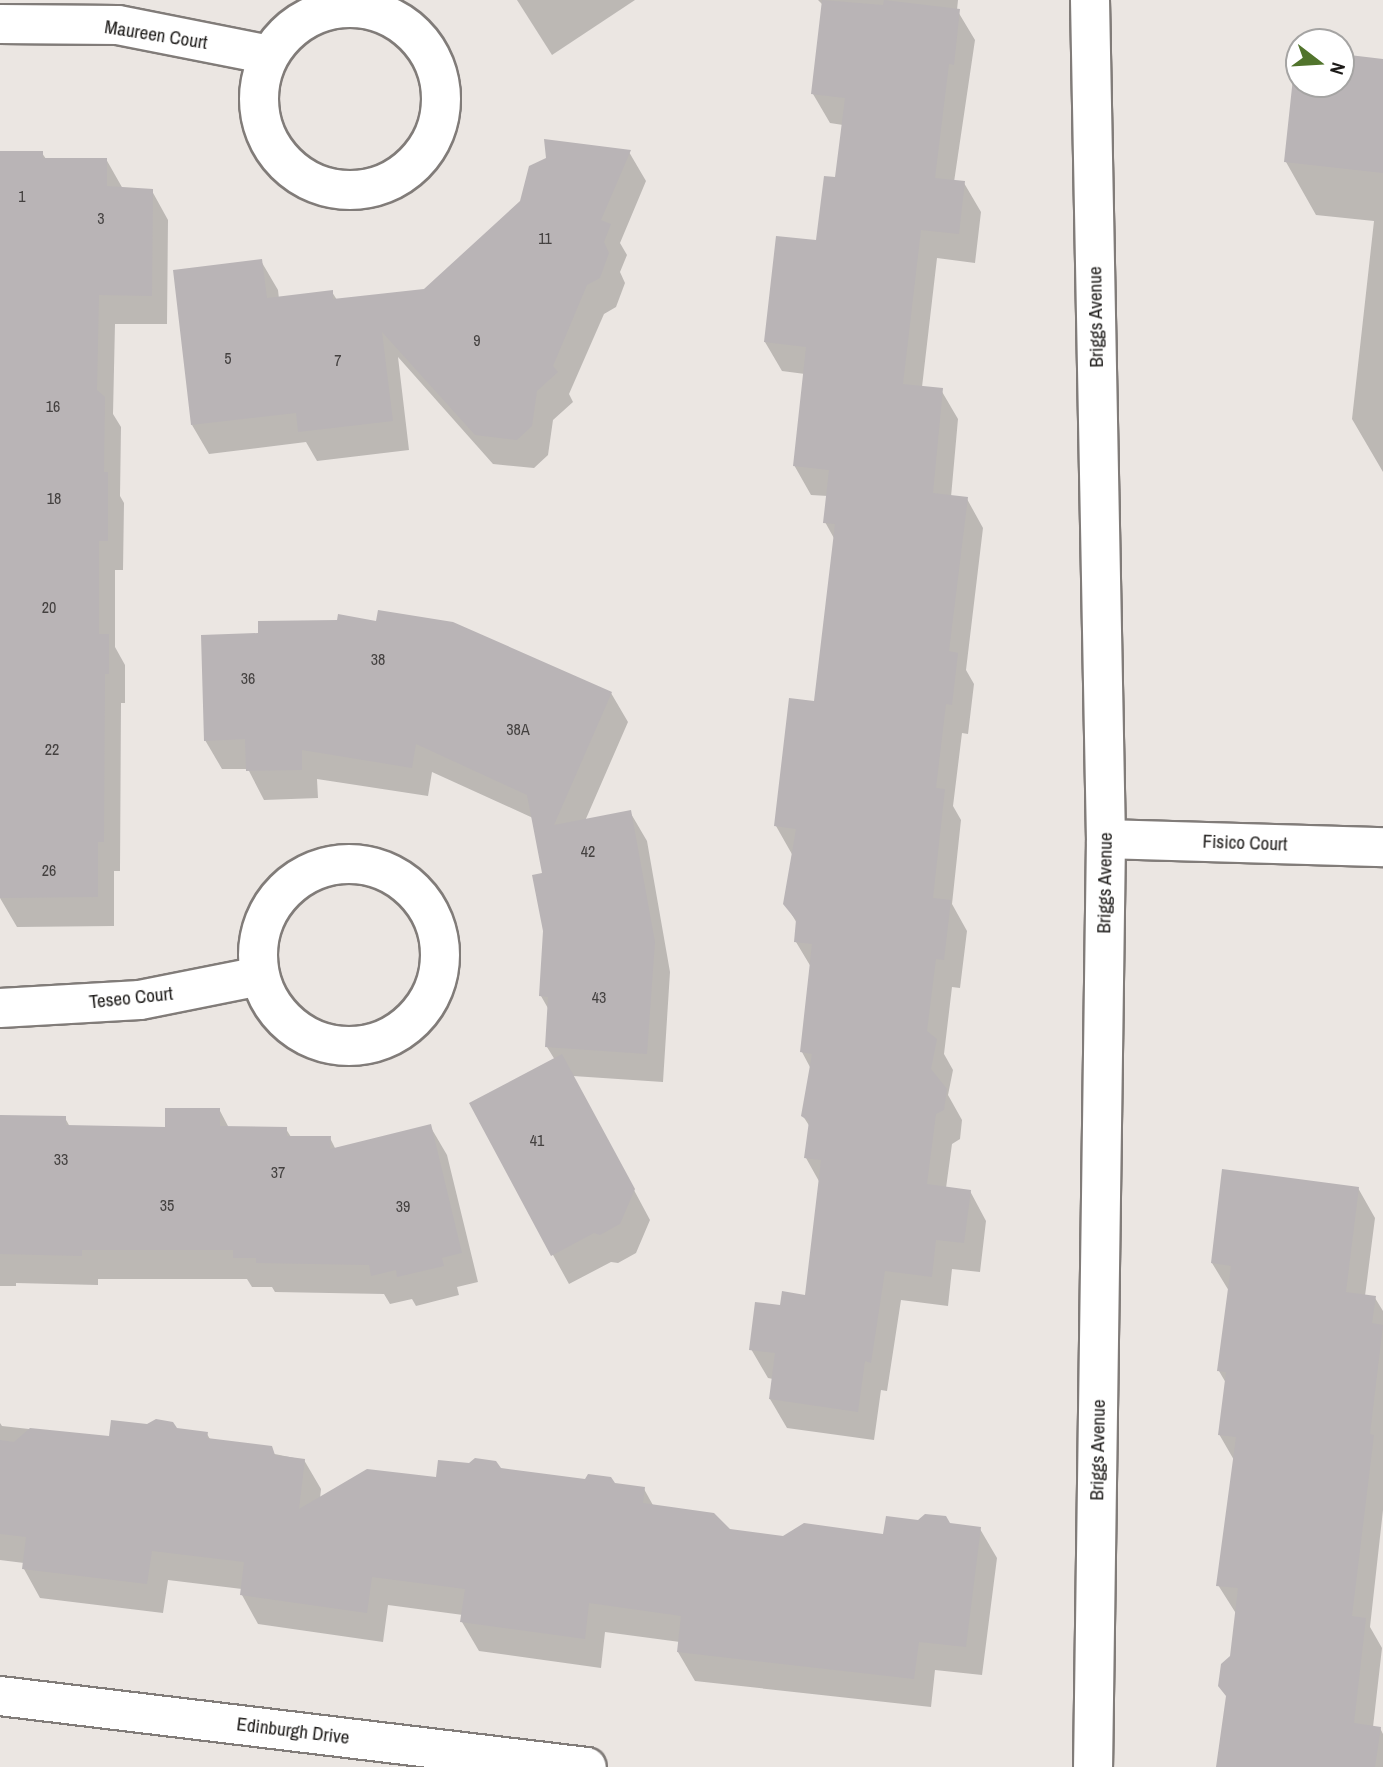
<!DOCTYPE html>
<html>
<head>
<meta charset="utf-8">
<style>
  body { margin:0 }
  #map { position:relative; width:1383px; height:1767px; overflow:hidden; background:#ebe6e2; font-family:"Archivo Narrow",sans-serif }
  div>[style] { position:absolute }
  .shadow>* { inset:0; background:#0003 }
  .building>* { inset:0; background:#b9b4b6 }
  .roads { filter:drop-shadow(2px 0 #817c79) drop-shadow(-2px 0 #817c79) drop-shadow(0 2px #817c79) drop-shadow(0 -2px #817c79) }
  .minor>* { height:38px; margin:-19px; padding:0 19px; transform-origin:19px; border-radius:19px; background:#fff }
  .minor>.ring { margin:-19px; padding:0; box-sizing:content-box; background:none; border:38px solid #fff; border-radius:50% }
  span { translate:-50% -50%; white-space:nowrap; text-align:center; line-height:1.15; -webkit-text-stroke:5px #fff; paint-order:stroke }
  .number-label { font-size:16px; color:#444140 }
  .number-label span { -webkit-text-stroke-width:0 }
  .street-label { font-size:19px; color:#1d1b19 }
  .north { position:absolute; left:1285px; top:28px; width:70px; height:70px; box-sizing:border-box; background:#fff; border:2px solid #a5a4a3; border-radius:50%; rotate:107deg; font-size:19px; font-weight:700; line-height:28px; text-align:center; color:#1d1b19 }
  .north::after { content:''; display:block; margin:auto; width:24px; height:32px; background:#51742c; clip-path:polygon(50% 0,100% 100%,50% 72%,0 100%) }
</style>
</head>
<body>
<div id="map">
  <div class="shadow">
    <div style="clip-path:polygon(517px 0,635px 0,552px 55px)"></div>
    <div style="clip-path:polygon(818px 0,958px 0,957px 10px,975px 40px,954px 182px,964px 183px,981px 212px,975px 263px,937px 258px,922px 387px,941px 390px,958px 419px,951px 497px,967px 499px,983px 528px,966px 670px,974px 684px,968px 734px,962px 733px,953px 806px,961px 820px,952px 904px,967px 931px,960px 988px,952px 987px,944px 1054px,953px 1070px,948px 1095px,962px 1120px,960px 1139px,952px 1144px,946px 1188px,970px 1191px,986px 1221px,980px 1272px,952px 1269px,948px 1306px,901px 1300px,887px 1391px,881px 1390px,874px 1440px,787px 1428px,770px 1399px,773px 1379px,768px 1378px,751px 1349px,781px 1307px,806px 1297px,820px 1183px,806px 1158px,810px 1127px,803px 1116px,811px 1069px,802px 1052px,811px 967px,796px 942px,798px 925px,785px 903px,793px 856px,776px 826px,816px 703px,835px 540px,825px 522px,828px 496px,811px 495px,794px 465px,805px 374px,782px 371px,765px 342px,818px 242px,837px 179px,843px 125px,830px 123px,813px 94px,823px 5px)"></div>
    <div style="clip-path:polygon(1299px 52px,1299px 84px,1341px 84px,1341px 56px,1383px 61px,1383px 472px,1352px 419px,1374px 221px,1316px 215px,1286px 162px)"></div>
    <div style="clip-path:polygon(629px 152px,646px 181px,620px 243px,627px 255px,620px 272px,625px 283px,616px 307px,604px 314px,569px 394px,573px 402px,553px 420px,548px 455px,534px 468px,493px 464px,398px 357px,409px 450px,317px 461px,306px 442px,209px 454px,192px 425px,261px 261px,278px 290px,279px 299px,332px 292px,337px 300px,425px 291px)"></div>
    <div style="clip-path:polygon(42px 153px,46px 159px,106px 159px,123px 189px,152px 191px,168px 220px,167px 324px,115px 324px,113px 414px,121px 427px,120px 496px,124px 503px,123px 570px,115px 570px,115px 647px,125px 665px,125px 703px,121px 703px,120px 871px,114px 871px,114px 926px,17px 927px,0 898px,0 154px)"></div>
    <div style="clip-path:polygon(611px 693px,628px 722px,585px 821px,630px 812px,647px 841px,670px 972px,663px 1082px,573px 1076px,650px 1220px,636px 1253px,618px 1263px,611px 1262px,569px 1284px,553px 1255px,555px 1060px,547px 1047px,549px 1010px,541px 996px,545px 931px,544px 875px,533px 818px,432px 772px,428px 796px,317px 779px,318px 798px,264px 800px,248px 769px,222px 769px,205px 740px)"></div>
    <div style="clip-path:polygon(219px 1109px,229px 1128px,286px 1129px,291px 1137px,330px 1138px,336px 1150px,430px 1126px,447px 1155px,478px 1282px,457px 1287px,459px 1295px,416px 1306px,412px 1299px,390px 1304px,384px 1294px,275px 1292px,272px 1287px,252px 1287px,247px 1279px,98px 1279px,98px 1285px,16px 1283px,16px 1286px,0 1286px,0 1153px,65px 1118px,70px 1127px,166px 1129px)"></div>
    <div style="clip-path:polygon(1358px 1188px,1375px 1218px,1365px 1296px,1375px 1298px,1383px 1311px,1383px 1510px,1370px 1627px,1382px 1648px,1373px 1727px,1380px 1728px,1383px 1734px,1383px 1767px,1221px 1767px,1237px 1615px,1218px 1585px,1234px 1460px,1219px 1434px,1226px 1383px,1219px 1371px,1229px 1291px,1212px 1263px)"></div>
    <div style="clip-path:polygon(0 1423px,2px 1426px,110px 1438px,176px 1430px,207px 1434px,211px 1441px,304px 1460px,321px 1489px,320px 1499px,500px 1470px,644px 1489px,654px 1507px,729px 1531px,783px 1538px,885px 1536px,949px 1525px,980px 1529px,997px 1558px,982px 1675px,935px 1670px,931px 1707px,695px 1681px,678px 1652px,680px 1642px,605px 1632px,601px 1668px,479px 1651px,462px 1622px,463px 1615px,388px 1605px,383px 1642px,258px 1624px,242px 1595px,242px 1589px,168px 1580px,163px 1613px,40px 1598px,24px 1569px,24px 1563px,0 1560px)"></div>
  </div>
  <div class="building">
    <div style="clip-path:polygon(822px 0,883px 5px,884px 0,960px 9px,954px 65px,949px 64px,935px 178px,965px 181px,959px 234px,921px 230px,903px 384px,943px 388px,933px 493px,968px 497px,949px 651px,958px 653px,952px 705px,946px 704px,936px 788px,945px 789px,933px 898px,951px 900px,944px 960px,936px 959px,927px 1031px,937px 1039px,931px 1069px,947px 1089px,944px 1110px,936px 1114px,927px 1184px,971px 1190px,964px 1243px,936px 1240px,932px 1277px,885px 1271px,871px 1363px,865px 1361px,858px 1412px,769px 1399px,775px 1353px,749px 1350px,755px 1302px,780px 1305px,782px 1291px,805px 1295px,821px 1160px,804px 1158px,809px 1121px,801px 1116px,812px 1054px,800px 1052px,812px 944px,794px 942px,796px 920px,783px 904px,796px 829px,774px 826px,789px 698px,814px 701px,835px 524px,823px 523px,829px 470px,793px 466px,806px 347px,764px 342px,776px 236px,816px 240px,824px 176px,835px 177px,845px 98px,811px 94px)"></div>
    <div style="clip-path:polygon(1296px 50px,1299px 50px,1299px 84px,1341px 84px,1341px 54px,1383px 59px,1383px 173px,1284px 162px)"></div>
    <div style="clip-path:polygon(544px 139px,631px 150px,601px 220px,611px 224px,604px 242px,609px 253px,600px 278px,587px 285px,553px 366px,558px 372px,537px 391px,532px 426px,517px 440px,475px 435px,382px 332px,393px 421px,298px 432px,296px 413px,191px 425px,173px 270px,262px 259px,267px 298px,333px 290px,333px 299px,424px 289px,520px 201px,529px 166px,546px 158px)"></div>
    <div style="clip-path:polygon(0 151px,43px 151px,43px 158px,107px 158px,107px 186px,153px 189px,152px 296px,99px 295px,97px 390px,105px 397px,104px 472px,108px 472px,108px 541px,99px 541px,99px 634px,109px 634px,109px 674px,105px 674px,104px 842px,98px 842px,98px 897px,0 898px)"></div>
    <div style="clip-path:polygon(378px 610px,453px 622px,612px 692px,554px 825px,631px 810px,655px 942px,647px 1054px,545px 1047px,548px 997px,539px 996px,543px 931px,532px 875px,542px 873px,527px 795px,416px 744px,412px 768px,302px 750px,302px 770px,246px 771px,245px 739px,204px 741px,201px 635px,258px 633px,258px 621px,337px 620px,338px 614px,376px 621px)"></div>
    <div style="clip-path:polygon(562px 1054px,635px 1189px,620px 1224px,600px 1235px,594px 1233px,551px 1256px,469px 1103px)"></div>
    <div style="clip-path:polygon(165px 1108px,220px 1108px,220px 1126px,287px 1127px,287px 1136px,331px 1136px,330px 1149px,431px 1124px,462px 1253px,442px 1258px,444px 1266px,397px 1277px,396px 1270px,371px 1276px,369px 1265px,256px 1263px,256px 1258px,233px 1258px,233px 1250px,82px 1250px,82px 1256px,0 1254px,0 1115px,66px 1116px,66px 1125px,165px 1127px)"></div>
    <div style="clip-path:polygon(1222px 1169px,1359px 1187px,1346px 1292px,1376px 1296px,1372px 1323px,1383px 1325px,1370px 1434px,1374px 1435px,1352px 1616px,1366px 1618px,1354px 1723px,1381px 1727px,1375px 1767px,1216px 1767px,1226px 1696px,1218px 1686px,1221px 1664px,1230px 1656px,1238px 1588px,1216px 1586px,1236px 1437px,1218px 1435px,1226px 1372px,1217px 1371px,1231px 1266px,1211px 1263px)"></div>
    <div style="clip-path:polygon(156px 1419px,173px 1422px,177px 1428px,208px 1432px,207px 1438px,272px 1446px,275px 1455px,305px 1459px,299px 1509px,367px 1469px,436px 1477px,438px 1460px,469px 1463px,475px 1458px,496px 1461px,501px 1468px,585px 1479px,588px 1474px,611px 1477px,615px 1483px,645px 1487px,643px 1503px,714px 1513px,730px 1529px,783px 1536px,804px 1523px,883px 1534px,886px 1516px,918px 1520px,925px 1514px,946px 1516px,950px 1523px,981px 1527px,966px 1647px,919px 1642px,914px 1679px,677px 1652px,681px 1616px,589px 1603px,585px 1639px,460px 1622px,465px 1589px,372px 1577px,367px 1613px,240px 1595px,244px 1562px,152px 1551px,147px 1584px,22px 1569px,26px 1537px,0 1534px,0 1440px,14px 1442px,30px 1428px,109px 1436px,111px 1420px,147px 1424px)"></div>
  </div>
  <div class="roads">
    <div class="minor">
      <div style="left:1090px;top:0;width:839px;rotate:88.91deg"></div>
      <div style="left:1106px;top:839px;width:928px;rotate:90.8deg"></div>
      <div class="ring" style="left:259px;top:8px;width:144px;height:144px"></div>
      <div style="left:0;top:24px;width:118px;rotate:0.5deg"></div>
      <div style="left:118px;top:25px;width:154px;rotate:11.2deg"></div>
      <div style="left:1106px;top:839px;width:277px;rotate:1.7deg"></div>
      <div class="ring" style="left:258px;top:864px;width:144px;height:144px"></div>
      <div style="left:0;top:1008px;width:140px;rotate:-3.3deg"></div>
      <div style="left:140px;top:1000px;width:122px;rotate:-11.3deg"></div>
      <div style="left:0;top:1696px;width:591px;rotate:6.9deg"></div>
    </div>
  </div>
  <div class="number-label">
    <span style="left:22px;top:196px">1</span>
    <span style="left:101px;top:218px">3</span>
    <span style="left:545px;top:238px">11</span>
    <span style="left:477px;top:340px">9</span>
    <span style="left:228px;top:358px">5</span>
    <span style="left:338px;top:360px">7</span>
    <span style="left:53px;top:406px">16</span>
    <span style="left:54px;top:498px">18</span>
    <span style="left:49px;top:607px">20</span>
    <span style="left:378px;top:659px">38</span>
    <span style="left:248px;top:678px">36</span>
    <span style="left:518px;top:729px">38A</span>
    <span style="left:52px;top:749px">22</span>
    <span style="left:588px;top:851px">42</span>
    <span style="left:49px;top:870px">26</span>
    <span style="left:599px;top:997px">43</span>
    <span style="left:537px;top:1140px">41</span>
    <span style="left:61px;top:1159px">33</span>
    <span style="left:278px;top:1172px">37</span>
    <span style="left:167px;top:1205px">35</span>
    <span style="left:403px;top:1206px">39</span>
  </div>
  <div class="street-label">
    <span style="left:156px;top:35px;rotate:9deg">Maureen Court</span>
    <span style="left:1096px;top:317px;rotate:-91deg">Briggs Avenue</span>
    <span style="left:1245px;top:843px;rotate:2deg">Fisico Court</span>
    <span style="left:1105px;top:883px;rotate:-89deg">Briggs Avenue</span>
    <span style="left:131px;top:998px;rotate:-6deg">Teseo Court</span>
    <span style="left:1098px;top:1450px;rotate:-89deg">Briggs Avenue</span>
    <span style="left:293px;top:1731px;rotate:7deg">Edinburgh Drive</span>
  </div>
  <div class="north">N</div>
</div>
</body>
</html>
